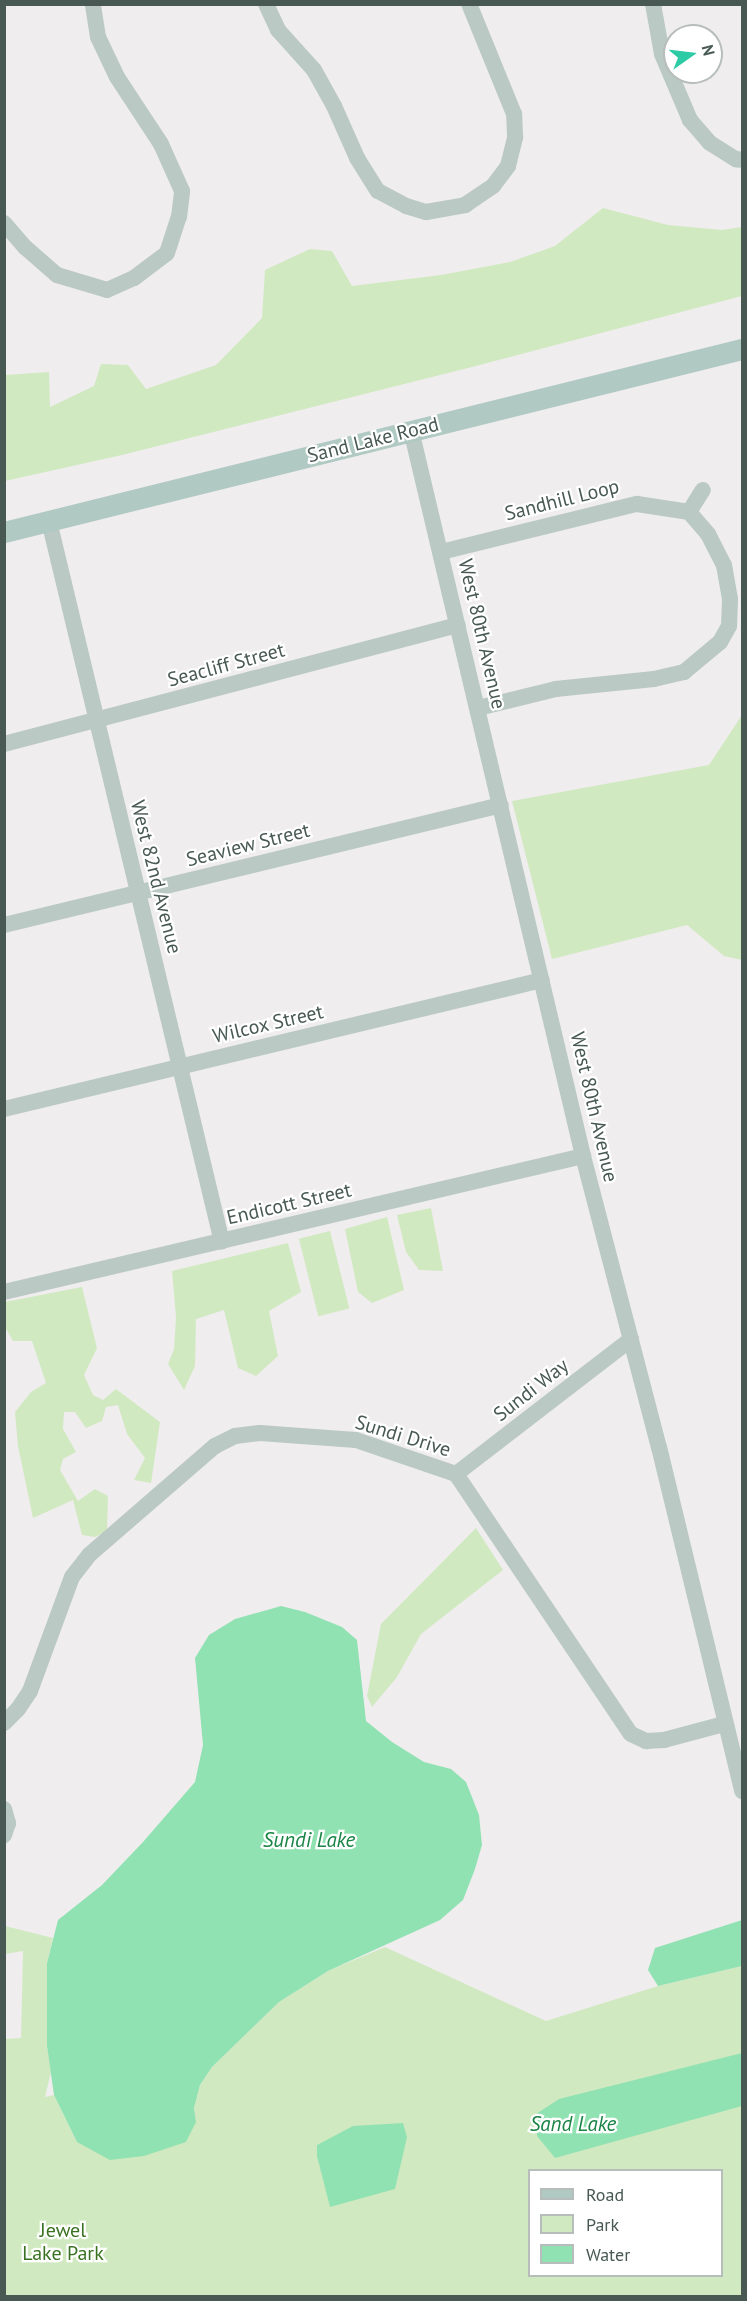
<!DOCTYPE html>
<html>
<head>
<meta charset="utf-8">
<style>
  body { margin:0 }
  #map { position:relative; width:747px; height:2301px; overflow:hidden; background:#f0edef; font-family:"PT Sans",sans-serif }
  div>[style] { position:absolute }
  .green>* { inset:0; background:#d1e9c0; transform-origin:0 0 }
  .water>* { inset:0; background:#91e2b2 }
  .minor>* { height:16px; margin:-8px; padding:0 8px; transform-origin:8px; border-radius:8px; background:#bac9c3 }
  .major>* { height:21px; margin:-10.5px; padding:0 10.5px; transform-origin:10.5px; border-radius:10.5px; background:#b0c9c2 }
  span { translate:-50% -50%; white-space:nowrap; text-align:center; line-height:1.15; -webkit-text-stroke:4.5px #fff; paint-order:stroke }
  .street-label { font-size:20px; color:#485953 }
  .park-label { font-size:20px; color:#397220 }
  .water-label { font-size:21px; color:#1a8446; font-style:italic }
  .frame { position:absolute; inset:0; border:6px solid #485953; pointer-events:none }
  .legend { position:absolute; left:528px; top:2169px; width:195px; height:108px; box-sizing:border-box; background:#fff; border:2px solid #b6bdba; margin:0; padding:8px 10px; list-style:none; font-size:18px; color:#485953 }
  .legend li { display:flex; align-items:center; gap:12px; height:30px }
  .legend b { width:30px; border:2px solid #b6bdba }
  .north { position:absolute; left:663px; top:24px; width:60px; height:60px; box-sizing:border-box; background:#fff; border:2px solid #b6bdba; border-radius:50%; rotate:76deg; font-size:16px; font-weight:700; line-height:24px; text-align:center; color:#485953 }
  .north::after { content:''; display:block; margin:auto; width:21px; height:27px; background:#2ccba6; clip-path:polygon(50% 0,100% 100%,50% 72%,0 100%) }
</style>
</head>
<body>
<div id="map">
  <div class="green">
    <div style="clip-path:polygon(603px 208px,668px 225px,722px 230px,742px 227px,742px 296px,472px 367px,122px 455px,5px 481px,5px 375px,49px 372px,50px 407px,94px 386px,101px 364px,128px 365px,146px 389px,216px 365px,262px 318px,265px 270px,310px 249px,332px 251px,352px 286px,441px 275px,510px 262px,555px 246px)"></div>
    <div style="clip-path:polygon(742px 715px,742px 960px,724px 956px,687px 925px,552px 959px,512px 801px,709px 765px)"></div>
    <div style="clip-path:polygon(431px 1208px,443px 1271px,419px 1270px,406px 1252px,397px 1215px)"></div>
    <div style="clip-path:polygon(387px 1217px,404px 1290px,372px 1303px,358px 1292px,345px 1229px)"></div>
    <div style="left:330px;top:1231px;width:80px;height:32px;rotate:76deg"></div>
    <div style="clip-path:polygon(288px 1243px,301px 1292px,269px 1311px,278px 1356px,256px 1376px,238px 1368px,224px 1310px,196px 1319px,195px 1366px,184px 1390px,168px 1364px,174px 1349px,176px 1317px,172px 1271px)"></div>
    <div style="clip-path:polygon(82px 1287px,97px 1348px,84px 1375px,93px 1395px,103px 1400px,116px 1389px,160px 1422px,151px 1483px,134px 1480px,145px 1458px,127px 1434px,118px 1405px,106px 1407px,102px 1421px,86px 1428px,75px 1412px,64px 1412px,63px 1429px,76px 1452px,63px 1459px,60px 1470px,78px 1501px,95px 1489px,108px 1496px,107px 1531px,95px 1537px,82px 1535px,73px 1500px,33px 1518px,18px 1446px,15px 1412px,31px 1392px,46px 1383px,32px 1341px,13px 1341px,5px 1327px,5px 1302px)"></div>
    <div style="clip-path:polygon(476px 1528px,503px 1570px,421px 1634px,397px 1677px,372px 1707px,367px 1696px,381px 1624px)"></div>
    <div style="clip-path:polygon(evenodd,5px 1926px,53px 1938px,47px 1963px,47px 2046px,51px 2072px,45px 2097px,54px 2095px,77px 2142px,196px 2122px,194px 2108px,200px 2085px,212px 2067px,279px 2002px,328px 1971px,385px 1947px,546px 2021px,658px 1986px,742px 1966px,742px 2296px,5px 2296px,5px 2039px,21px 2038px,23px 1951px,5px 1954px,5px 1926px,530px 2170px,722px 2170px,722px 2276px,530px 2276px,530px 2170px)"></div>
  </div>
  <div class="water">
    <div style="clip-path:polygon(281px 1606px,305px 1612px,342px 1627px,357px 1640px,366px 1721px,392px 1742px,424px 1762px,451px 1769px,466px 1782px,479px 1815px,482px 1845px,475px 1869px,463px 1900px,440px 1920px,328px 1971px,279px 2002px,212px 2067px,200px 2085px,194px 2108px,196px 2122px,186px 2142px,144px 2156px,110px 2160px,77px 2142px,54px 2095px,47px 2046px,47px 1963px,58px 1920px,102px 1885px,143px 1842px,195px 1782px,203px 1745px,195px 1658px,209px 1635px,235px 1619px)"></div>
    <div style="clip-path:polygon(742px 1920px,742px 1966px,658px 1986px,648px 1970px,655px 1948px)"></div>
    <div style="clip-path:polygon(742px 2053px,742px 2106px,555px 2158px,537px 2136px,536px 2114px,559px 2099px)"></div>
    <div style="clip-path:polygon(403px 2123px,407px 2137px,395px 2189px,330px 2207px,317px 2156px,317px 2145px,353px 2126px)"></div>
  </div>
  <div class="minor">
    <div style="left:266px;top:4px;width:29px;rotate:65deg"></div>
    <div style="left:278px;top:30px;width:54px;rotate:48deg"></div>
    <div style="left:314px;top:70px;width:41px;rotate:60.9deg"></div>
    <div style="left:334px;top:106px;width:57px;rotate:66.1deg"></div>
    <div style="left:357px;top:158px;width:39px;rotate:58deg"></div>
    <div style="left:378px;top:191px;width:32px;rotate:28deg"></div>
    <div style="left:406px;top:206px;width:21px;rotate:17deg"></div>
    <div style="left:426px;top:212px;width:40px;rotate:-10deg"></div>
    <div style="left:465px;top:205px;width:34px;rotate:-34deg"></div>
    <div style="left:493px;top:186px;width:25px;rotate:-53deg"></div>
    <div style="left:508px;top:166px;width:30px;rotate:-76deg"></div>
    <div style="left:515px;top:137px;width:23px;rotate:-92deg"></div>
    <div style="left:514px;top:114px;width:119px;rotate:-112.2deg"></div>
    <div style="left:653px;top:4px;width:51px;rotate:79.8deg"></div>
    <div style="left:662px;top:54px;width:72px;rotate:67deg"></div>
    <div style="left:690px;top:120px;width:30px;rotate:49deg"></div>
    <div style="left:710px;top:143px;width:31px;rotate:32deg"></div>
    <div style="left:736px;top:159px;width:6px;rotate:9deg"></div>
    <div style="left:4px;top:223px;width:33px;rotate:49deg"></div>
    <div style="left:26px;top:248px;width:41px;rotate:41.1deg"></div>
    <div style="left:57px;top:275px;width:52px;rotate:16.7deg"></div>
    <div style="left:107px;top:290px;width:30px;rotate:-24deg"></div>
    <div style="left:134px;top:278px;width:41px;rotate:-37.1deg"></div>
    <div style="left:167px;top:253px;width:38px;rotate:-72deg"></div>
    <div style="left:179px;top:217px;width:26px;rotate:-83deg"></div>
    <div style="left:182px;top:191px;width:51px;rotate:-114.1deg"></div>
    <div style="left:161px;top:144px;width:80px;rotate:-123.3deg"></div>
    <div style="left:117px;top:77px;width:44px;rotate:-115.4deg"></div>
    <div style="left:98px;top:37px;width:33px;rotate:-99deg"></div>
    <div style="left:411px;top:430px;width:746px;rotate:76.67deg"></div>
    <div style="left:583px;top:1156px;width:301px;rotate:75.4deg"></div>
    <div style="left:659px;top:1447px;width:354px;rotate:76.4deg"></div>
    <div style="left:689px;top:512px;width:26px;rotate:-58deg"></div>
    <div style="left:49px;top:521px;width:741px;rotate:76.51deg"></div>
    <div style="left:441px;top:552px;width:202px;rotate:-13.8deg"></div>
    <div style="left:637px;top:504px;width:53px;rotate:8.7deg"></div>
    <div style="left:689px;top:512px;width:29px;rotate:49deg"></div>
    <div style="left:708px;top:534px;width:35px;rotate:63deg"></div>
    <div style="left:724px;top:565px;width:35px;rotate:80deg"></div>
    <div style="left:730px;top:599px;width:27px;rotate:92deg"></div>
    <div style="left:729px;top:626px;width:18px;rotate:119deg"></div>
    <div style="left:720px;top:642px;width:47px;rotate:140.2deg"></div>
    <div style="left:684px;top:672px;width:31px;rotate:167deg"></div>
    <div style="left:654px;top:679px;width:99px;rotate:174.2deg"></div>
    <div style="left:556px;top:689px;width:80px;rotate:166.3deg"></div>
    <div style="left:4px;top:744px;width:469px;rotate:-14.7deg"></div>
    <div style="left:4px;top:925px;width:511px;rotate:-13.57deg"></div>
    <div style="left:4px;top:1109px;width:553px;rotate:-13.48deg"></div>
    <div style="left:4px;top:1292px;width:595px;rotate:-13.22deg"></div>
    <div style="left:456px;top:1474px;width:221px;rotate:-37.6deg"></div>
    <div style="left:4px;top:1723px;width:20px;rotate:-45deg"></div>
    <div style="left:18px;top:1709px;width:22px;rotate:-56deg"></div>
    <div style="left:30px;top:1691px;width:121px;rotate:-69.8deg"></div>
    <div style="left:72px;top:1577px;width:28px;rotate:-52deg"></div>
    <div style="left:89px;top:1555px;width:167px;rotate:-40.9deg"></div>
    <div style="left:215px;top:1446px;width:22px;rotate:-27deg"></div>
    <div style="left:235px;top:1436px;width:25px;rotate:-7deg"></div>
    <div style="left:260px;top:1433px;width:96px;rotate:4.2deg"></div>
    <div style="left:356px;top:1440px;width:106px;rotate:18.8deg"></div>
    <div style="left:456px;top:1474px;width:313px;rotate:56.1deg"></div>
    <div style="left:631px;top:1734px;width:17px;rotate:25deg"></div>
    <div style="left:646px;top:1741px;width:18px;rotate:-3deg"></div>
    <div style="left:664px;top:1740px;width:62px;rotate:-14.9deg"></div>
    <div style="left:4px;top:1809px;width:15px;rotate:74deg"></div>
    <div style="left:8px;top:1823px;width:13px;rotate:108deg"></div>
  </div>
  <div class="major">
    <div style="left:4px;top:532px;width:760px;rotate:-13.93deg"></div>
  </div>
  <div class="street-label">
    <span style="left:373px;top:440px;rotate:-14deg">Sand Lake Road</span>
    <span style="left:562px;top:500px;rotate:-14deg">Sandhill Loop</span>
    <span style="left:482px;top:634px;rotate:77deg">West 80th Avenue</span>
    <span style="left:226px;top:665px;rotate:-15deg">Seacliff Street</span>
    <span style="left:248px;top:845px;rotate:-14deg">Seaview Street</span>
    <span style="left:156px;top:877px;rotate:76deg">West 82nd Avenue</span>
    <span style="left:268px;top:1024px;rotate:-13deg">Wilcox Street</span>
    <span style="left:594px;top:1107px;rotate:77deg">West 80th Avenue</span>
    <span style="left:289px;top:1204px;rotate:-13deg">Endicott Street</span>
    <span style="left:531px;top:1390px;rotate:-38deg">Sundi Way</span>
    <span style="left:403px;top:1436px;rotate:17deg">Sundi Drive</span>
  </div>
  <div class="park-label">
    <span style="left:63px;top:2242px">Jewel<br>Lake Park</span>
  </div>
  <div class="water-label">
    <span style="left:309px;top:1840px">Sundi Lake</span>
    <span style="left:573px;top:2124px">Sand Lake</span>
  </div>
  <div class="frame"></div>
  <ul class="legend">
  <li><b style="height:8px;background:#b0c9c2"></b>Road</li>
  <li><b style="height:16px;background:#d1e9c0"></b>Park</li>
  <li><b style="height:16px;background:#91e2b2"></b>Water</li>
  </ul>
  <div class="north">N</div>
</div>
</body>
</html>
